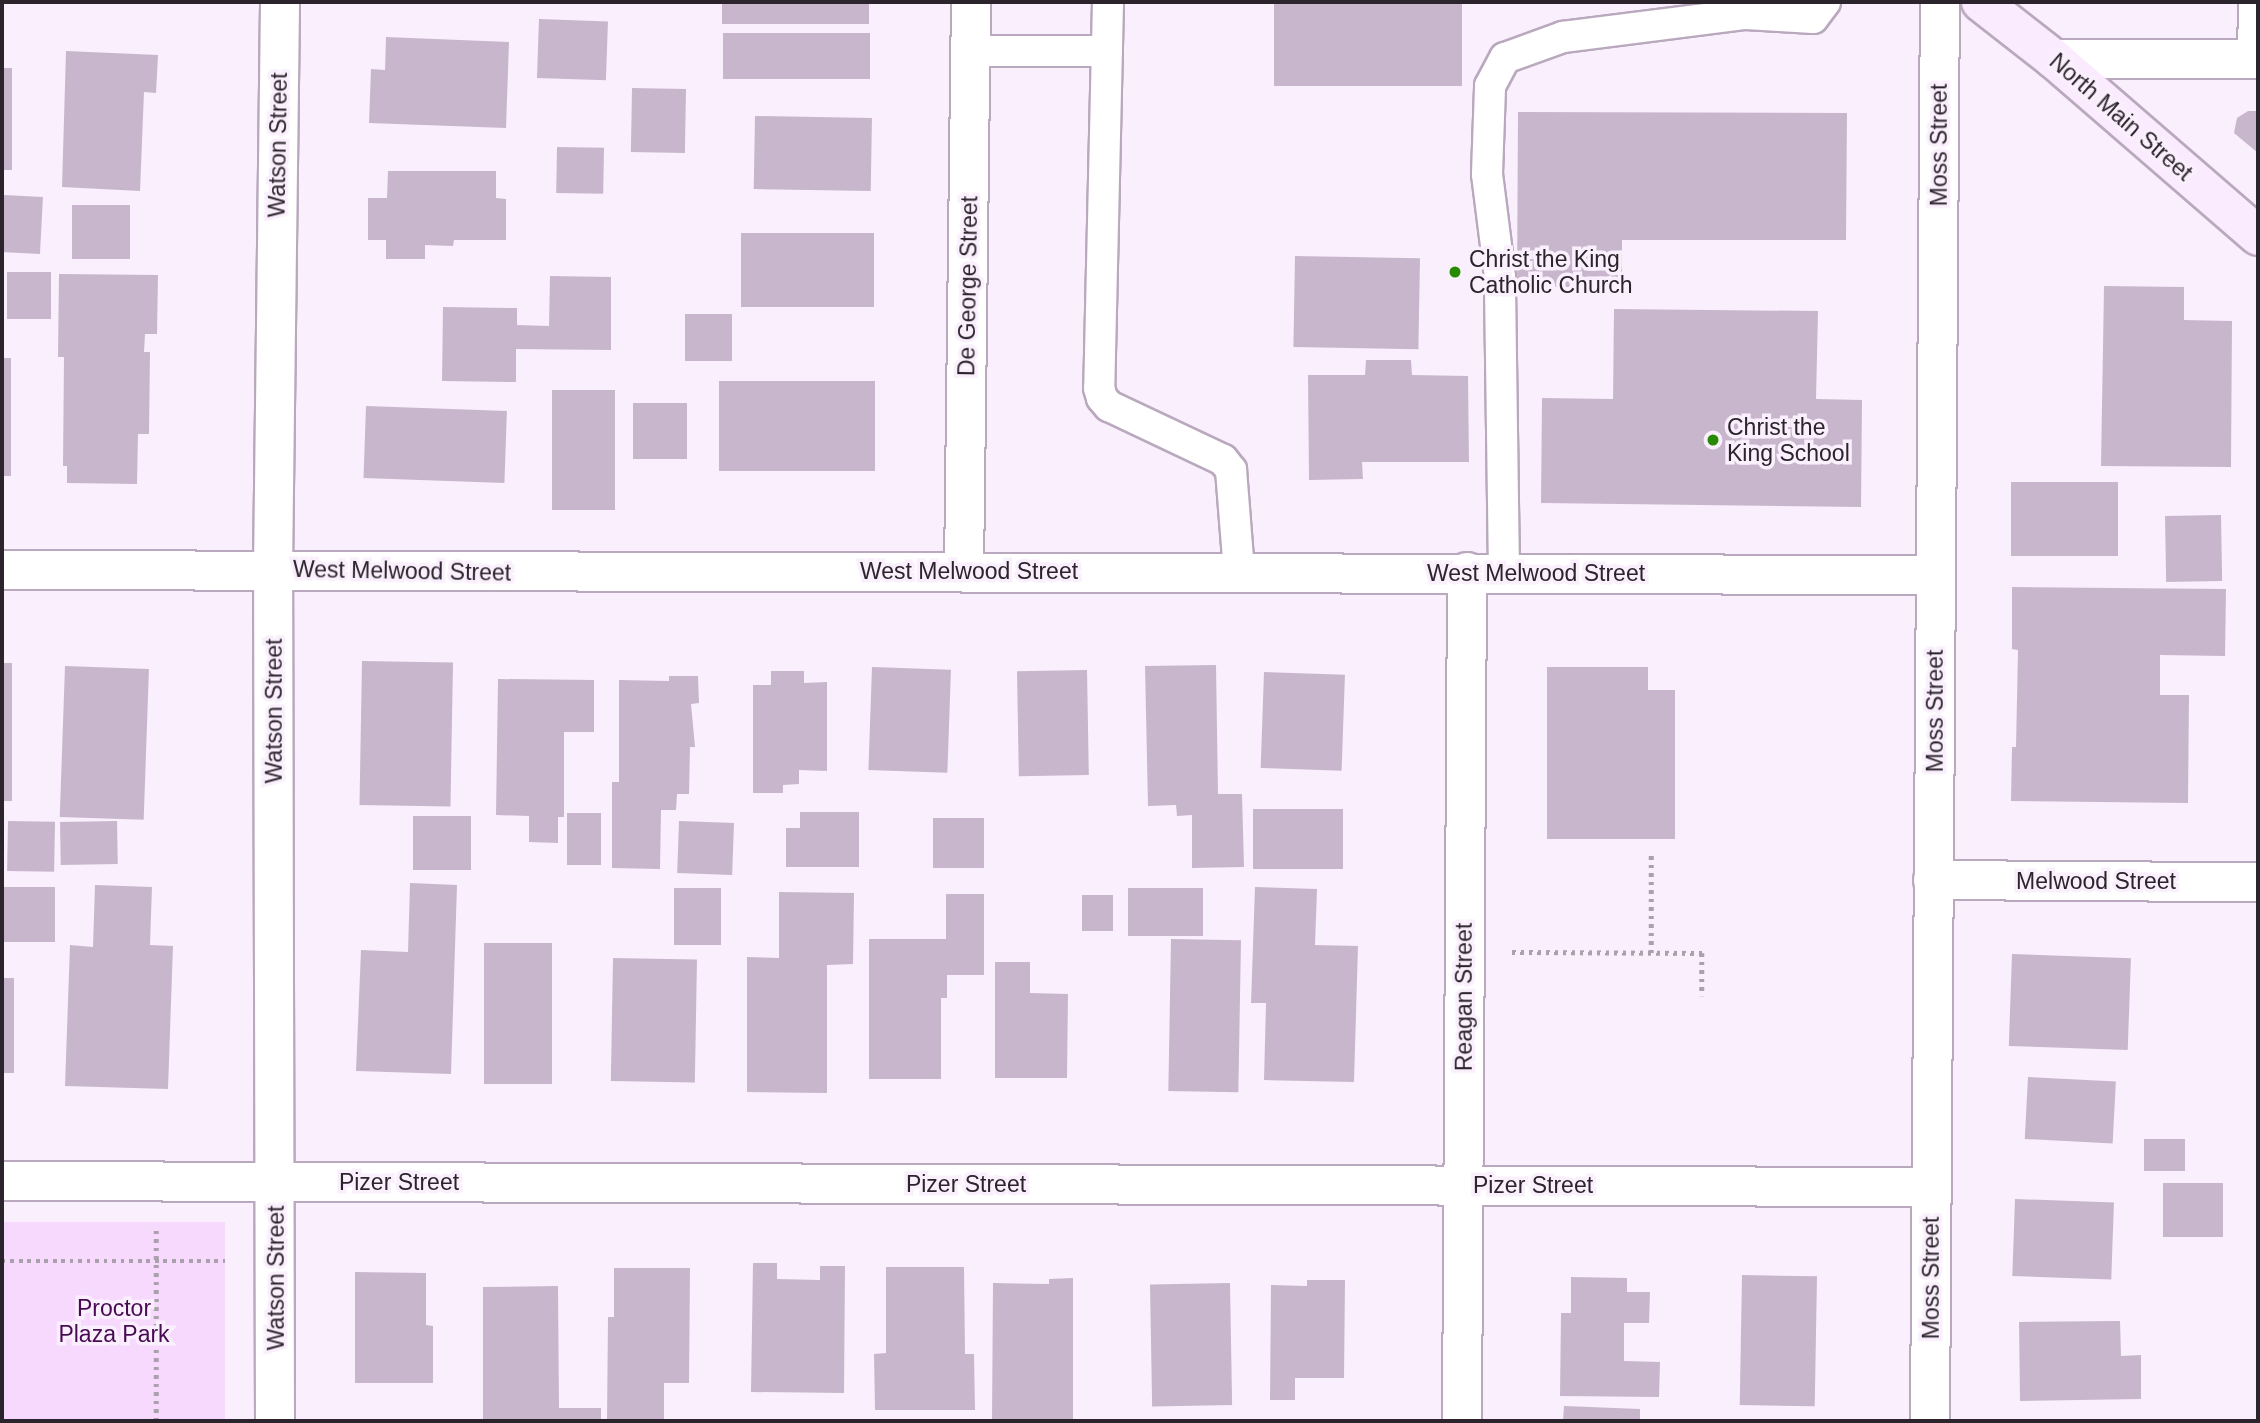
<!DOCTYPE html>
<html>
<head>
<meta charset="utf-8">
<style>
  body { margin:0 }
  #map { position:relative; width:2260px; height:1423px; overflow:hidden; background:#faeffc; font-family:Helvetica,sans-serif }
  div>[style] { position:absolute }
  .green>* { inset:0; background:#f7d9fe; transform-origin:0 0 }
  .building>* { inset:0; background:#c8b7cc; transform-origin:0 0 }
  .path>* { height:4.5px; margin-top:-2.25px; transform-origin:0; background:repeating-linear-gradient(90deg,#aaa1ac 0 3.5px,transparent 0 8.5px) }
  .roads { filter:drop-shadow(2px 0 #baa9be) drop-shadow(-2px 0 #baa9be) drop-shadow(0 2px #baa9be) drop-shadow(0 -2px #baa9be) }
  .service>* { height:30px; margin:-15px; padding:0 15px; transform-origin:15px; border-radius:15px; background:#fff }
  .minor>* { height:38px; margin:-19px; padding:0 19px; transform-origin:19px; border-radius:19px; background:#fff }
  .secondary>* { height:38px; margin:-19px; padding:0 19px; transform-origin:19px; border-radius:19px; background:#fbebfe }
  .dots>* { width:19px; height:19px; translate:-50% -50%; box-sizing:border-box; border:4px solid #faeffc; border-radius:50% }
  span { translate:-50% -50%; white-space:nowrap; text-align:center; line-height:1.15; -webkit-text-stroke:7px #faeffc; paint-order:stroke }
  .street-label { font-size:23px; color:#2b242c }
  .poi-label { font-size:23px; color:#2b242c }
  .left { translate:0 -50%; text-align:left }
  .park-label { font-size:23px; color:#480b53 }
  .frame { position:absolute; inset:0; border:4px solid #2b242c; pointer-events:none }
</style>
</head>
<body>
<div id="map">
  <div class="green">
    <div style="left:2px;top:1222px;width:223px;height:199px"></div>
  </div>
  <div class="building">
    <div style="left:722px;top:2px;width:147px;height:22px"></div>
    <div style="left:1274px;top:2px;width:188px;height:84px"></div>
    <div style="left:539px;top:19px;width:69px;height:59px;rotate:2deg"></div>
    <div style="left:723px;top:33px;width:147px;height:46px"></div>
    <div style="clip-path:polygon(386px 37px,509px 42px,506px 128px,369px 123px,371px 69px,385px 70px)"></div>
    <div style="clip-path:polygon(66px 51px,158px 55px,156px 93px,144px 92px,140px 191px,62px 187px)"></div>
    <div style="left:2px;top:68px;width:10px;height:102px"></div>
    <div style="left:632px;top:88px;width:54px;height:64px;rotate:1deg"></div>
    <div style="clip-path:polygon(2248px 111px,2258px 111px,2258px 153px,2234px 133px,2237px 118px)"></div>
    <div style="clip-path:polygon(1518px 112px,1847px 113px,1846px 240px,1622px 240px,1622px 287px,1517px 287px)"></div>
    <div style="left:755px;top:116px;width:117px;height:73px;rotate:1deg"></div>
    <div style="left:557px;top:147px;width:47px;height:46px;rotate:1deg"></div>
    <div style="clip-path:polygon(388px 171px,496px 171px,496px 198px,506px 199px,506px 240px,454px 240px,453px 246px,425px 245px,425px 259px,386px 259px,386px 240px,368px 240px,368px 198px,387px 198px)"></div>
    <div style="left:4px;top:195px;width:39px;height:57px;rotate:3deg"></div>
    <div style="left:130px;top:205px;width:54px;height:58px;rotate:90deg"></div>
    <div style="left:741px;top:233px;width:133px;height:74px"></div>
    <div style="left:1295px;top:256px;width:125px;height:91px;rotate:1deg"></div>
    <div style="left:7px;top:272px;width:44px;height:47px"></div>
    <div style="clip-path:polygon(59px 274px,158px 275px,157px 334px,145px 334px,144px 352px,150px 352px,149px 434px,138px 434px,137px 484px,67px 483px,67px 466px,63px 466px,64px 357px,58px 357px)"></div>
    <div style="clip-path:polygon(550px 276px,611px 277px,611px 350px,516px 349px,516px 382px,442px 381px,443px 307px,517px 308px,517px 325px,549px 326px)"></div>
    <div style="clip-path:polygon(2104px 286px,2184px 287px,2184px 320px,2232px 321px,2231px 467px,2101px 466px)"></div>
    <div style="clip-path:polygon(1614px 309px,1818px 311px,1816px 399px,1862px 400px,1861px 507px,1541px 503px,1542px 398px,1613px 399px)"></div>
    <div style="left:685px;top:314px;width:47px;height:47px"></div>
    <div style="left:2px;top:358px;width:9px;height:118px"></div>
    <div style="clip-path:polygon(1366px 360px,1411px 360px,1412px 375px,1468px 376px,1469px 462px,1362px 462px,1363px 479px,1309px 480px,1308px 375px,1365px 375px)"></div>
    <div style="left:719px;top:381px;width:156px;height:90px"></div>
    <div style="left:615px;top:390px;width:120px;height:63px;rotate:90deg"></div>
    <div style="left:633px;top:403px;width:54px;height:56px"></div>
    <div style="left:366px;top:406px;width:141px;height:72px;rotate:2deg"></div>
    <div style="left:2011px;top:482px;width:107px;height:74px"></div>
    <div style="left:2221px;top:515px;width:66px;height:56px;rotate:89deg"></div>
    <div style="clip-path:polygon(2012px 587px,2226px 589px,2225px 656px,2160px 655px,2160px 695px,2189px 695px,2188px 803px,2011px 801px,2012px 747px,2016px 747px,2018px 650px,2012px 649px)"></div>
    <div style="left:362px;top:661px;width:91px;height:144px;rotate:1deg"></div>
    <div style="left:2px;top:663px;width:10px;height:138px"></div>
    <div style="clip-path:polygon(1216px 665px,1218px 794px,1242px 794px,1244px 867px,1192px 868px,1192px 815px,1177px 816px,1176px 805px,1148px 806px,1145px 666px)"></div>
    <div style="left:65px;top:666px;width:84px;height:151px;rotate:2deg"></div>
    <div style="left:872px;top:667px;width:79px;height:103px;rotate:2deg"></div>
    <div style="clip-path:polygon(1547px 667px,1648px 667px,1648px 690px,1675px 690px,1675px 839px,1547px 839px)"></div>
    <div style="left:1087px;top:670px;width:105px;height:70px;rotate:89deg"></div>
    <div style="clip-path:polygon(771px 671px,804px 671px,804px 683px,827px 682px,827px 771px,799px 770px,799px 784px,783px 785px,783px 793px,753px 793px,753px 685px,771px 685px)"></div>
    <div style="left:1264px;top:672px;width:81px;height:96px;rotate:2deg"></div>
    <div style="clip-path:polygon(669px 676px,698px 676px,699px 703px,691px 704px,695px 747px,690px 747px,689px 794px,677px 794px,676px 810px,661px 810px,660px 869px,612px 868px,612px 782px,619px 782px,619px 680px,669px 681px)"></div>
    <div style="clip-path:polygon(498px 679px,594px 680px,594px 732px,564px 732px,564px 817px,558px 817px,558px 843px,529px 842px,529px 816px,496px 815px)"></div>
    <div style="left:1253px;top:809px;width:90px;height:60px"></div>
    <div style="clip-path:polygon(800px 812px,859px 812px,859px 867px,786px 867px,786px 828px,800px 828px)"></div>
    <div style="left:567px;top:813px;width:34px;height:52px"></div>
    <div style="left:413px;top:816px;width:58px;height:54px"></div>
    <div style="left:933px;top:818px;width:51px;height:50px"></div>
    <div style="left:8px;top:821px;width:47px;height:50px;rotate:1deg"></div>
    <div style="left:117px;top:821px;width:43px;height:57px;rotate:89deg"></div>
    <div style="left:679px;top:821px;width:55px;height:52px;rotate:2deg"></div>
    <div style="clip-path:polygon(410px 883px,457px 885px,451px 1074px,356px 1071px,361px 950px,408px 952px)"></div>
    <div style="clip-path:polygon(95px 885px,152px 887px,150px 945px,173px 946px,168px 1089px,65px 1086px,70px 945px,93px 947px)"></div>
    <div style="left:2px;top:887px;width:53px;height:55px"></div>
    <div style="clip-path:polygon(1255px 887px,1317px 889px,1315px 945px,1358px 946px,1354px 1082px,1264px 1080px,1266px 1003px,1251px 1003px)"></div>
    <div style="left:674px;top:888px;width:47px;height:57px"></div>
    <div style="left:1128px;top:888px;width:75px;height:48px"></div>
    <div style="clip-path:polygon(779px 892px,854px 893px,853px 964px,827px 965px,827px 1093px,747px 1092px,747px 957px,779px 958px)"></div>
    <div style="clip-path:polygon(946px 894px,984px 894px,984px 975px,947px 975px,947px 998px,941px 998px,941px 1079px,869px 1079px,869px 939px,946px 939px)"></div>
    <div style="left:1082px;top:895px;width:31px;height:36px"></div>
    <div style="left:1171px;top:939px;width:70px;height:152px;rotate:1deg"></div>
    <div style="left:484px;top:943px;width:68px;height:141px"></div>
    <div style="left:2012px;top:954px;width:119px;height:92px;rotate:2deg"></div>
    <div style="left:613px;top:958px;width:84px;height:123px;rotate:1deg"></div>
    <div style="clip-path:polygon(995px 962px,1030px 962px,1030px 993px,1068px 994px,1067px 1078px,995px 1078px)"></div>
    <div style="left:2px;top:978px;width:12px;height:95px"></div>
    <div style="left:2028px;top:1077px;width:88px;height:62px;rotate:3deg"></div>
    <div style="left:2144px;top:1139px;width:41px;height:32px"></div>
    <div style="left:2163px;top:1183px;width:60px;height:54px"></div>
    <div style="left:2015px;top:1199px;width:99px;height:77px;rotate:2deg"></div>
    <div style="clip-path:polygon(753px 1263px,777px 1263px,777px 1279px,820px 1280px,820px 1266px,845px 1266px,844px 1393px,751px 1392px)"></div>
    <div style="clip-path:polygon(886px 1267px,964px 1267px,965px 1354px,974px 1354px,975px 1410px,875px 1410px,874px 1354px,886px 1353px)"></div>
    <div style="clip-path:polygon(614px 1268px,690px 1268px,689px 1383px,664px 1383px,664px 1421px,607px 1421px,608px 1317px,614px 1317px)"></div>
    <div style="clip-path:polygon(355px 1272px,426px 1273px,426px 1325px,433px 1326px,433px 1383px,355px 1383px)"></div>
    <div style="left:1742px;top:1275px;width:75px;height:130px;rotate:1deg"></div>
    <div style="clip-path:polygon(1571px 1277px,1627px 1278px,1627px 1292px,1650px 1292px,1649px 1323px,1624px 1323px,1624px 1361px,1660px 1362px,1659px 1397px,1560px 1396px,1561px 1313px,1571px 1313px)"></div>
    <div style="clip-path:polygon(1073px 1278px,1073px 1421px,992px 1421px,993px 1283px,1049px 1284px,1049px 1279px)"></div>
    <div style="clip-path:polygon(1307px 1280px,1345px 1280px,1344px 1378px,1295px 1378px,1295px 1400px,1270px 1400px,1271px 1285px,1307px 1286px)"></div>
    <div style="left:1230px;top:1283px;width:122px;height:80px;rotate:89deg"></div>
    <div style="clip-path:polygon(558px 1286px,559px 1408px,601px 1408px,601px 1421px,483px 1421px,483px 1287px)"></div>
    <div style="clip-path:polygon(2120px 1321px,2121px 1356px,2141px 1355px,2141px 1399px,2020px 1401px,2019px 1322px)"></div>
    <div style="clip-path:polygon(1564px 1406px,1640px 1409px,1640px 1421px,1563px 1421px)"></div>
  </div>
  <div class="path">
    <div style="left:1512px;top:952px;width:190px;rotate:0.3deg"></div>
    <div style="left:1702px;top:953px;width:43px;rotate:90deg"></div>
    <div style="left:1651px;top:953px;width:98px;rotate:-90deg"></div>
    <div style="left:2px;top:1261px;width:223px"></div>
    <div style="left:156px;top:1421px;width:195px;rotate:-90deg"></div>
  </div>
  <div class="roads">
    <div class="service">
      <div style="left:1108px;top:2px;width:386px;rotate:91.3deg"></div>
      <div style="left:1099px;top:388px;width:10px;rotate:73deg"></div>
      <div style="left:1102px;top:398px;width:11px;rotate:49deg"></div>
      <div style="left:1109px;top:406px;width:126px;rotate:25.3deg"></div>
      <div style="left:1223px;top:460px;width:13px;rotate:51deg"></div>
      <div style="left:1231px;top:470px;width:101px;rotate:85.5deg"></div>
      <div style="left:1733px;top:3px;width:17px;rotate:40deg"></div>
      <div style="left:1746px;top:14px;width:67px;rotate:3.4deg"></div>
      <div style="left:1813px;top:18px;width:20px;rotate:-53deg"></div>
      <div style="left:971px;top:51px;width:136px"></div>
      <div style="left:2253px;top:59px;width:57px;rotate:-89deg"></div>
      <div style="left:1504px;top:573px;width:296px;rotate:-90.8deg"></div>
      <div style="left:1500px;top:277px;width:104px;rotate:-97.2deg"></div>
      <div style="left:1487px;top:174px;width:88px;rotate:-88deg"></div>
      <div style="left:1490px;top:86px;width:32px;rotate:-62deg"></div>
      <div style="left:1505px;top:58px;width:62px;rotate:-19.9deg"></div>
      <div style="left:1563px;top:37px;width:184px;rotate:-7.2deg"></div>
    </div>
    <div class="minor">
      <div style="left:2054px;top:59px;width:204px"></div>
      <div style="left:2px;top:570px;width:1934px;rotate:0.15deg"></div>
      <div style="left:964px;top:571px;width:569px;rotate:-89.3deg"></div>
      <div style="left:1933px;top:880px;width:325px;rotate:0.4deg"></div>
      <div style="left:2px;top:1181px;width:1929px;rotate:0.18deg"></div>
      <div style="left:275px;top:1421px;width:852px;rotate:-90.13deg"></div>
      <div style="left:273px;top:569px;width:567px;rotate:-89.29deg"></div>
      <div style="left:1462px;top:1421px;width:849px;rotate:-89.66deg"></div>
      <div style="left:1930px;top:1421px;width:1419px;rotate:-89.6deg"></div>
    </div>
    <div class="secondary">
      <div style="left:1981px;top:2px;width:93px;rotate:38deg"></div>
      <div style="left:2054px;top:59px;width:270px;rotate:40.9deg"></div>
    </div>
  </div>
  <div class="dots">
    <div style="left:1455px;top:272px;background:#268b03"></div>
    <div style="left:1713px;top:440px;background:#268b03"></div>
  </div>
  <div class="street-label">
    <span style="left:2121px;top:117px;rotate:41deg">North Main Street</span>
    <span style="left:278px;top:145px;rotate:-89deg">Watson Street</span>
    <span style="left:1939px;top:145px;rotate:-90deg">Moss Street</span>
    <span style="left:968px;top:286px;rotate:-89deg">De George Street</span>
    <span style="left:402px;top:571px;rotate:1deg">West Melwood Street</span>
    <span style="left:969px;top:571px">West Melwood Street</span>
    <span style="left:1536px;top:573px">West Melwood Street</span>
    <span style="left:274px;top:711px;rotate:-90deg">Watson Street</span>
    <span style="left:1935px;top:711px;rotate:-90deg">Moss Street</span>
    <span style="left:2096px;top:881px">Melwood Street</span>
    <span style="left:1464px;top:997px;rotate:-90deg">Reagan Street</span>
    <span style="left:399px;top:1182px">Pizer Street</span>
    <span style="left:966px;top:1184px">Pizer Street</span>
    <span style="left:1533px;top:1185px">Pizer Street</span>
    <span style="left:276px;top:1278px;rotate:-90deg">Watson Street</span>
    <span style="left:1931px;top:1278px;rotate:-90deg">Moss Street</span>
  </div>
  <div class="poi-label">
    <span class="left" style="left:1469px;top:272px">Christ the King<br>Catholic Church</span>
    <span class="left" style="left:1727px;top:440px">Christ the<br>King School</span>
  </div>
  <div class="park-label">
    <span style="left:114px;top:1321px">Proctor<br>Plaza Park</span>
  </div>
  <div class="frame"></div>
</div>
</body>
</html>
